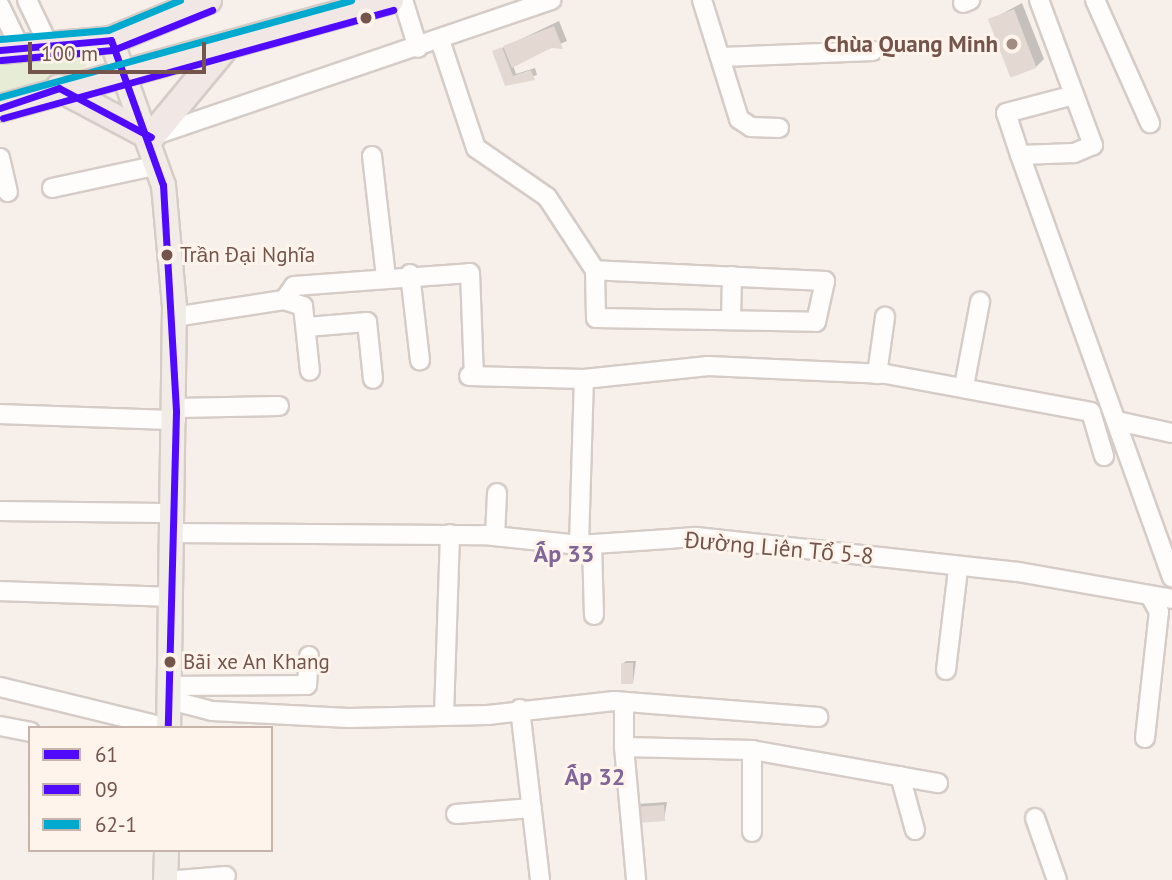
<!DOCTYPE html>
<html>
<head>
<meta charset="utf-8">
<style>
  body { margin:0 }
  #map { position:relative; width:1172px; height:880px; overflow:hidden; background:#f7f0ea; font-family:"PT Sans",sans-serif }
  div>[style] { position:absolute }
  .green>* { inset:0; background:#e6ecd5 }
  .shadow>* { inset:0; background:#0003 }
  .building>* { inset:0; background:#e3d8d2; transform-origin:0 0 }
  .roads { filter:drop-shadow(2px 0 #d6ccc7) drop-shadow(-2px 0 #d6ccc7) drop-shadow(0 2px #d6ccc7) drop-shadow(0 -2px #d6ccc7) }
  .minor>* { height:18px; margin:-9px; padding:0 9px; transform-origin:9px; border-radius:9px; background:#fefdfc }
  .major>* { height:23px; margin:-11.5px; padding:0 11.5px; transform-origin:11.5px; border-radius:11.5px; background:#f2ece6 }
  .highway>* { height:26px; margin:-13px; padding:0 13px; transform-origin:13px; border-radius:13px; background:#f1e7e4 }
  .bus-1>* { height:7px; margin:-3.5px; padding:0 3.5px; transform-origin:3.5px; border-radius:3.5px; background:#4f0aff }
  .bus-2>* { height:7px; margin:-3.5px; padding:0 3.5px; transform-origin:3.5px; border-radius:3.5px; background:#4f0aff }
  .bus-3>* { height:7px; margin:-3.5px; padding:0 3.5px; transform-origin:3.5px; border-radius:3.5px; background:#00a9ce }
  .dots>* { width:19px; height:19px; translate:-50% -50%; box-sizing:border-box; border:4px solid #fff4eb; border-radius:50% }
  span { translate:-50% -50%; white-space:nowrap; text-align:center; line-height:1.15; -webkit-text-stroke:6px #fff4eb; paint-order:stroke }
  .bus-label { font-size:21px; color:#74544b }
  .left { translate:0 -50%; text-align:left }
  .poi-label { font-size:23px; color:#74544b; font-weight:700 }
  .right { translate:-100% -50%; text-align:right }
  .street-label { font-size:23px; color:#74544b }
  .neighbourhood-label { font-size:24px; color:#816697; font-weight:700 }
  .legend { position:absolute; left:28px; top:726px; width:245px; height:126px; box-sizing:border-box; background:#fff4eb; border:2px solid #c7b4ab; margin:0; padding:9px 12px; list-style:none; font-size:21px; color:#74544b }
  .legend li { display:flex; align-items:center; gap:14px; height:35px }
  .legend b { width:35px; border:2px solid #c7b4ab }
  .scale { position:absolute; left:28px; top:42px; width:178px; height:32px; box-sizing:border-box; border:4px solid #74544b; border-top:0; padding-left:9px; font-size:21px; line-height:24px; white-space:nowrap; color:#74544b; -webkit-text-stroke:5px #fff4eb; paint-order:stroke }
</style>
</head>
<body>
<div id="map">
  <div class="green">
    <div style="clip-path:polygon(87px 59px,86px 67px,0 94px,0 64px)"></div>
  </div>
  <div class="shadow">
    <div style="clip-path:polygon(1022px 3px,1044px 59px,1036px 67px,990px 20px)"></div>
    <div style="clip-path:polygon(559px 21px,567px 41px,513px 65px,516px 74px,535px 68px,537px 75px,506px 84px,494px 52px)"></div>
    <div style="clip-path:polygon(626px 661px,636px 661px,633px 683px,622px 664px)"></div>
    <div style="clip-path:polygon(667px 802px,664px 820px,635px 821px,637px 804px)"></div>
  </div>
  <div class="building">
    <div style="left:1014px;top:9px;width:63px;height:28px;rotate:69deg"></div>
    <div style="clip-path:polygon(554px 26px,563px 49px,551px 48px,512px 68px,503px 46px)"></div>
    <div style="clip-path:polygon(502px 47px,513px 76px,531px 70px,535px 80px,505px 86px,492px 51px)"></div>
    <div style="left:621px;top:663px;width:12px;height:21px"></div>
    <div style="left:664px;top:805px;width:16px;height:32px;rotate:86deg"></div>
  </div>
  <div class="roads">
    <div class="minor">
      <div style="left:27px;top:0;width:55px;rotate:64.4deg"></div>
      <div style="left:403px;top:0;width:50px;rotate:72.6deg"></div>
      <div style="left:702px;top:0;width:125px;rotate:72.7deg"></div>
      <div style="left:739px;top:119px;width:14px;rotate:34deg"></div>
      <div style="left:751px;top:127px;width:28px;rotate:2deg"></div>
      <div style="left:1039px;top:0;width:155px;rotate:69.6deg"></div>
      <div style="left:1093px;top:145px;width:21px;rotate:157deg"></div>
      <div style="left:1074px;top:153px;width:54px;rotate:177.9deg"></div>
      <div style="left:1020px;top:155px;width:449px;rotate:70.2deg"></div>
      <div style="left:1095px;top:0;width:135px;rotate:65.9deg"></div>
      <div style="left:963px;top:3px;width:8px;rotate:-23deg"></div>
      <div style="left:0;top:6px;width:49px;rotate:64.5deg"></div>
      <div style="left:440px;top:40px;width:114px;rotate:71.6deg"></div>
      <div style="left:476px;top:148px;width:86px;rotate:34.6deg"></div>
      <div style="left:547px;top:197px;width:87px;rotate:56.7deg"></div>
      <div style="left:595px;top:270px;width:48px;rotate:88.8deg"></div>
      <div style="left:596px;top:318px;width:220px;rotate:1deg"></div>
      <div style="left:816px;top:322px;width:42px;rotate:-77.6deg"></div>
      <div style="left:825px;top:281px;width:230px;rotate:-177.3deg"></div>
      <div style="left:722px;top:57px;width:151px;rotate:-2.3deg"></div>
      <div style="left:152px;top:136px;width:422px;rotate:-18.8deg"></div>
      <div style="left:1020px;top:155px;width:44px;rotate:-108.4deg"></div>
      <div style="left:1006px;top:113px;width:70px;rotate:-14.8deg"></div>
      <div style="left:372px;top:156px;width:122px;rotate:83.4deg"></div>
      <div style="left:0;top:158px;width:35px;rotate:77deg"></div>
      <div style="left:52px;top:188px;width:108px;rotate:-12.2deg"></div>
      <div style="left:410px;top:274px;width:87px;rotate:83.4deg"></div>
      <div style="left:284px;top:300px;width:20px;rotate:18deg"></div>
      <div style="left:303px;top:306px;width:65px;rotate:83.9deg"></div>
      <div style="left:174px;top:317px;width:111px;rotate:-8.8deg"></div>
      <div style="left:284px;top:300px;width:17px;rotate:-54deg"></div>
      <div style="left:294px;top:286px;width:176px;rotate:-4.2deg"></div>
      <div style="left:470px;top:273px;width:103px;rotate:87.8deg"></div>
      <div style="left:731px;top:320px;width:44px;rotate:-88.7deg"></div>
      <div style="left:307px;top:327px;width:60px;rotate:-4.8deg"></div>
      <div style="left:367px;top:322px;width:57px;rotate:84deg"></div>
      <div style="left:877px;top:374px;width:58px;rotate:-82deg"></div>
      <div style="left:469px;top:376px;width:115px;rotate:1.5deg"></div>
      <div style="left:584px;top:379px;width:125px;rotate:-6deg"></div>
      <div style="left:708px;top:366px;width:178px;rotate:2.6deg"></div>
      <div style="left:886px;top:374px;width:208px;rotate:10.5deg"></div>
      <div style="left:1091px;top:412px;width:46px;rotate:73.5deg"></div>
      <div style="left:964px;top:386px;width:86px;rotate:-79.2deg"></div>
      <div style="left:176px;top:408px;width:103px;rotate:-1.1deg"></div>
      <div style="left:0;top:414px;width:176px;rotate:2deg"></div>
      <div style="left:1117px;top:421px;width:56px;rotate:12.3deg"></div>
      <div style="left:0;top:511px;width:173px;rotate:0.7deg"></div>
      <div style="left:173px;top:533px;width:311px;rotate:0.4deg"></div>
      <div style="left:484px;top:535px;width:96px;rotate:6deg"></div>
      <div style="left:579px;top:545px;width:117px;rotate:-3.9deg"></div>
      <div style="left:696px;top:537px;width:324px;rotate:6.2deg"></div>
      <div style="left:1018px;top:572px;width:156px;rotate:9.9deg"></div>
      <div style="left:495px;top:536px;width:43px;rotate:-87.3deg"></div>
      <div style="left:592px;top:544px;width:71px;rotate:88.4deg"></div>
      <div style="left:579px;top:545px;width:166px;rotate:-88.3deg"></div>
      <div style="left:0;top:591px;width:172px;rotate:2deg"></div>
      <div style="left:946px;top:670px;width:102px;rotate:-83.2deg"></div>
      <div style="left:170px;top:686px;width:137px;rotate:-0.4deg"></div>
      <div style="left:307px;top:685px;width:29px;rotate:-86deg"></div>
      <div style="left:0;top:687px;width:173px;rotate:13.7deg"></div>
      <div style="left:170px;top:700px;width:43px;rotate:14.7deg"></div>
      <div style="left:212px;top:711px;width:137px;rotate:2.9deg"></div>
      <div style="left:349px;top:718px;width:139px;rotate:-1.2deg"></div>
      <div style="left:488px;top:715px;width:127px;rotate:-6.3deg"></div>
      <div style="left:614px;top:701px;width:205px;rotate:4.5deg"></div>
      <div style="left:624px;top:702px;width:45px;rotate:90deg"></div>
      <div style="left:624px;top:747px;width:128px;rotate:1.3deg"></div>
      <div style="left:752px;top:750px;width:189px;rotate:10.1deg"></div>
      <div style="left:520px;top:709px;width:172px;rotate:83.3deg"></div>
      <div style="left:444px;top:715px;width:181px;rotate:-88.1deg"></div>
      <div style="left:0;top:726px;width:31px;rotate:11deg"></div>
      <div style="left:1145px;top:738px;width:127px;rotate:-83.7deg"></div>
      <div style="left:1159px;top:612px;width:18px;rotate:-119deg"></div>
      <div style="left:624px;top:747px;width:134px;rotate:84.8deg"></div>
      <div style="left:752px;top:750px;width:82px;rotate:90deg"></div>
      <div style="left:900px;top:776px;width:56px;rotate:74.5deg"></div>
      <div style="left:456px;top:814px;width:76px;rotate:-4.5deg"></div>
      <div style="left:1035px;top:818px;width:66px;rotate:70.5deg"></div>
      <div style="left:178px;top:880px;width:48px;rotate:-4.8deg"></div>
    </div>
    <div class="major">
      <div style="left:111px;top:40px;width:154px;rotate:70.3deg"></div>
      <div style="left:163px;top:185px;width:121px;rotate:84.8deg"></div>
      <div style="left:174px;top:306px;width:422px;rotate:90.8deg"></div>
      <div style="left:165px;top:880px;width:30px;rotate:-88deg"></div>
    </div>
    <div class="highway">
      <div style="left:0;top:50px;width:111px;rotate:-5.1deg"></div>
      <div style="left:111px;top:40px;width:105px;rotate:-22.4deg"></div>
      <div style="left:59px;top:88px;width:104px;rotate:28deg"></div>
      <div style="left:151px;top:137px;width:113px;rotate:-50.4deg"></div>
      <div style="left:0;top:108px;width:405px;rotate:-15.5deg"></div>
    </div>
  </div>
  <div class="bus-1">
    <div style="left:0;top:50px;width:111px;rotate:-5.1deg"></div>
    <div style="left:111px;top:40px;width:154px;rotate:70.3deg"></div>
    <div style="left:163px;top:185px;width:227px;rotate:86.7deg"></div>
    <div style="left:176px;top:412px;width:316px;rotate:91.5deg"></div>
    <div style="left:0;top:108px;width:62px;rotate:-18.7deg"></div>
    <div style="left:59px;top:88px;width:104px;rotate:28deg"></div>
  </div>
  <div class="bus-2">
    <div style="left:1px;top:60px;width:112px;rotate:-5.1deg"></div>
    <div style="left:113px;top:50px;width:107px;rotate:-22deg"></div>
    <div style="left:3px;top:118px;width:405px;rotate:-15.5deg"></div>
  </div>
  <div class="bus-3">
    <div style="left:0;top:39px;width:108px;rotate:-4.8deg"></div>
    <div style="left:108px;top:30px;width:78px;rotate:-22.6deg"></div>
    <div style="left:0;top:97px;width:364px;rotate:-15.4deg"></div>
  </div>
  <div class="dots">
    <div style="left:366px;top:18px;background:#74544b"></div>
    <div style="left:1012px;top:44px;background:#a28b83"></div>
    <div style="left:167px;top:255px;background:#74544b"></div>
    <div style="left:170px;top:662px;background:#74544b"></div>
  </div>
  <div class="bus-label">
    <span class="left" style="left:180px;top:255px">Trần Đại Nghĩa</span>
    <span class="left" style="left:183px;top:662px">Bãi xe An Khang</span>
  </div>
  <div class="poi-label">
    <span class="right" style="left:998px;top:44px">Chùa Quang Minh</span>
  </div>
  <div class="street-label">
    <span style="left:779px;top:548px;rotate:5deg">Đường Liên Tổ 5-8</span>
  </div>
  <div class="neighbourhood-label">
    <span style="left:564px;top:554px">Ấp 33</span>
    <span style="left:595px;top:777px">Ấp 32</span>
  </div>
  <ul class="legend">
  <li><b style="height:9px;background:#4f0aff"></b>61</li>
  <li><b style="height:9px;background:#4f0aff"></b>09</li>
  <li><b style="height:9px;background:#00a9ce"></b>62-1</li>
  </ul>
  <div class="scale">100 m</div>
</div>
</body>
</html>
